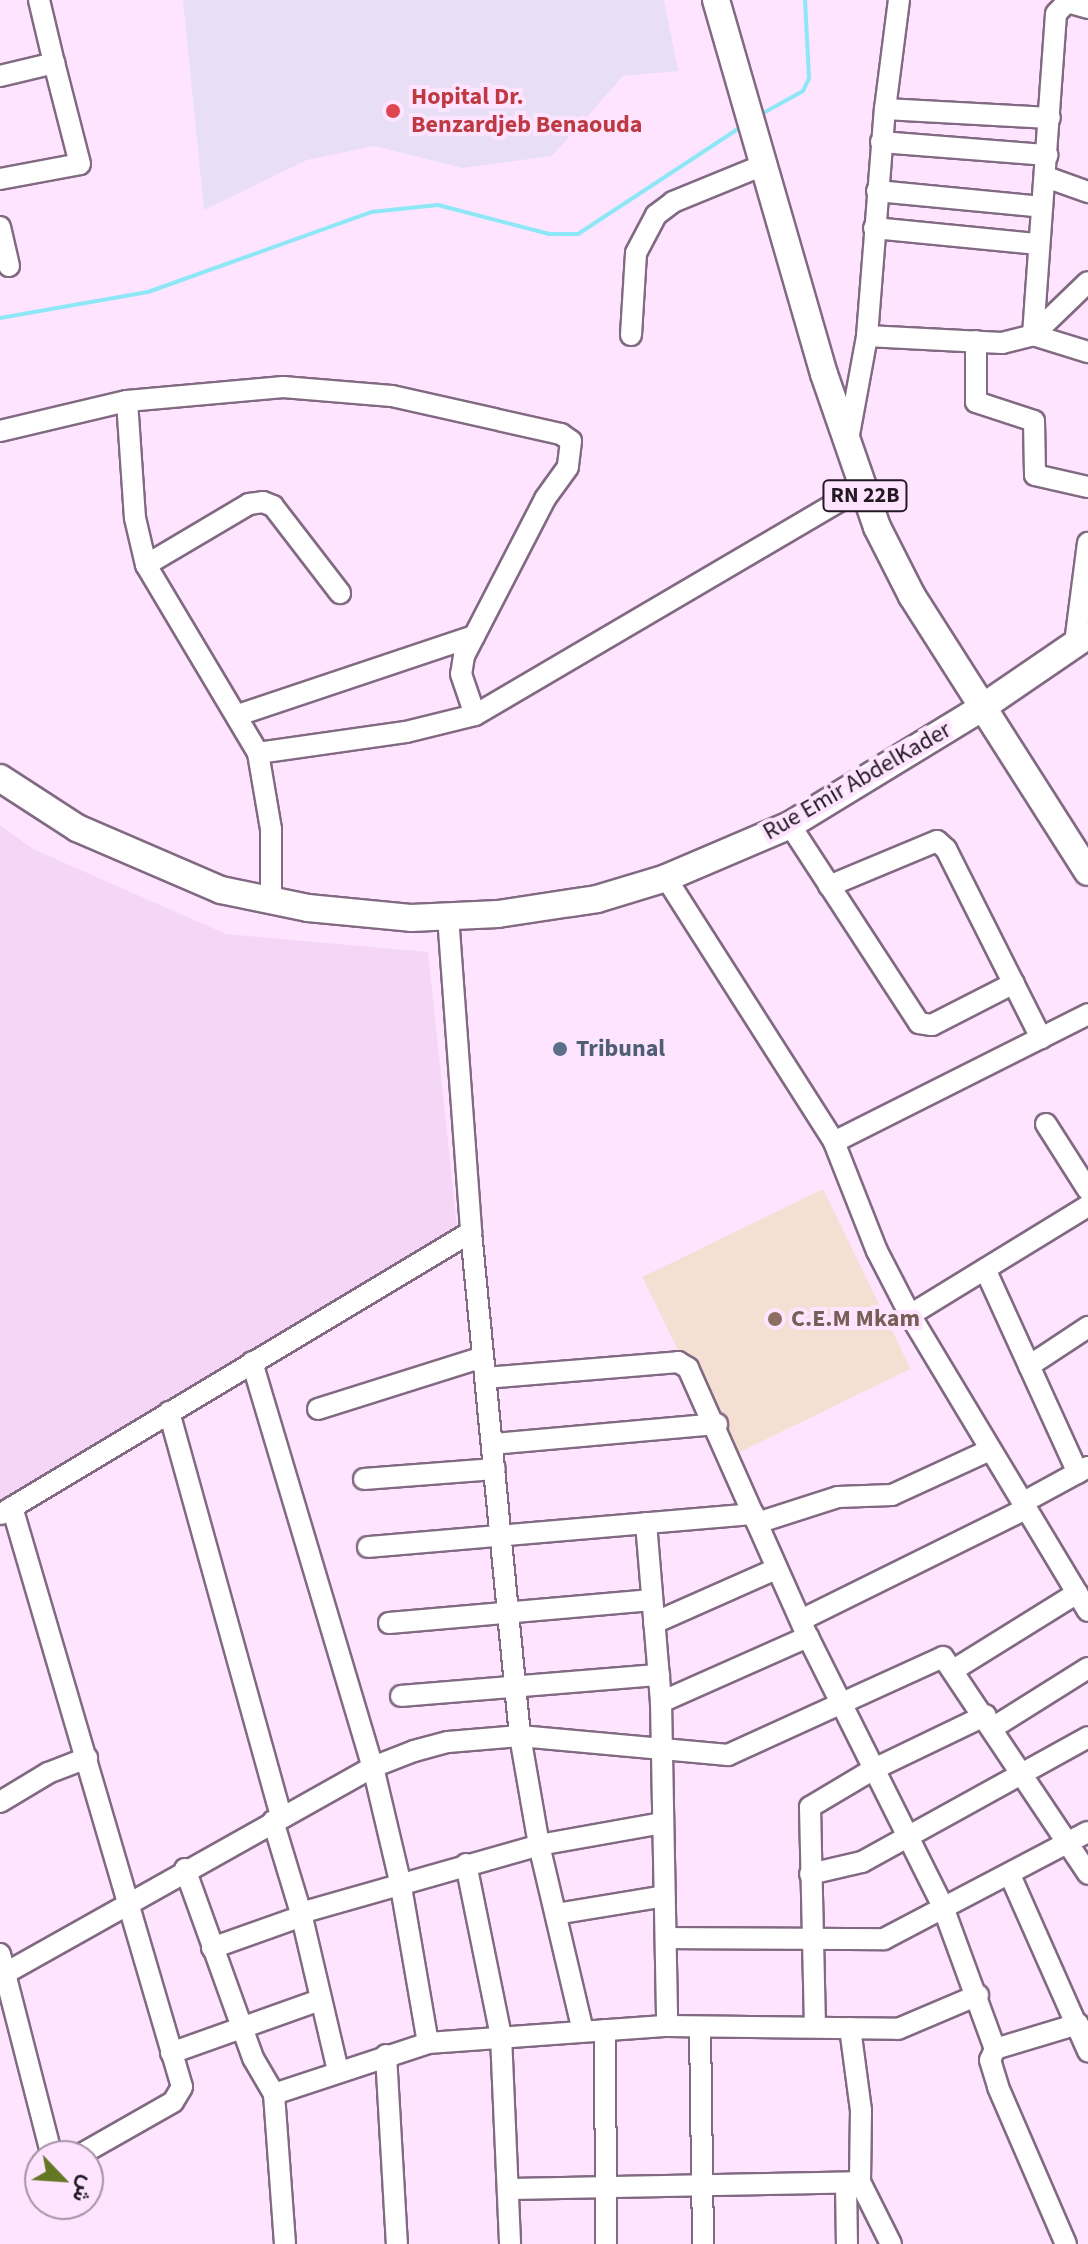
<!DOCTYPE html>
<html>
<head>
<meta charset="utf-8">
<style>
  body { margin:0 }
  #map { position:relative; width:1088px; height:2244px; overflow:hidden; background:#fee4ff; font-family:"Source Sans 3",Vazirmatn,sans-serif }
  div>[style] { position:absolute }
  .built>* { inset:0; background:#f5d6f7 }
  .education>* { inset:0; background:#f5dfd2; transform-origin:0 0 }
  .medical>* { inset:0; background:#e8dff4 }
  .stream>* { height:4px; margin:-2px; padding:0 2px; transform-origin:2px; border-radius:2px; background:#8ee7f6 }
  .roads { filter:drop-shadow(2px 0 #816a82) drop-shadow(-2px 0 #816a82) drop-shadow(0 2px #816a82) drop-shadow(0 -2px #816a82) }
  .minor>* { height:20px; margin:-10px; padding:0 10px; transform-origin:10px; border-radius:10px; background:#fff }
  .major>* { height:26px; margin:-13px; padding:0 13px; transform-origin:13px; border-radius:13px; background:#fff }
  .dots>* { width:22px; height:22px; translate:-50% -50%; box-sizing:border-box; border:4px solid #fee4ff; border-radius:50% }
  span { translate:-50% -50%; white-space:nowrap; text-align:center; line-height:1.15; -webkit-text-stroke:8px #fee4ff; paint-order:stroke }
  .shield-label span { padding:2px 6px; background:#fee4ff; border:2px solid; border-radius:6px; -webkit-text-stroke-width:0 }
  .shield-label { font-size:22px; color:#221922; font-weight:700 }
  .health-label { font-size:24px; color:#be3a42; font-weight:700 }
  .left { translate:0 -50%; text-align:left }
  .street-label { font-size:24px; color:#221922 }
  .service-label { font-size:24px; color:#4e5e75; font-weight:700 }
  .education-label { font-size:24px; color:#785e54; font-weight:700 }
  .north { position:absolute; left:24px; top:2140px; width:80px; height:80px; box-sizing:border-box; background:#fee4ff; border:2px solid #a693a7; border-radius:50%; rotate:115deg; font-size:22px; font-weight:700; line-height:32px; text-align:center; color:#221922 }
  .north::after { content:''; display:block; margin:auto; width:28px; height:36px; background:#647725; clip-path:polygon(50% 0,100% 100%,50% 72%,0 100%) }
</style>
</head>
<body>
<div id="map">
  <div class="built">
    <div style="clip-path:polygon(0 825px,33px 849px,226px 934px,428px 952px,458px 1237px,0 1510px)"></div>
  </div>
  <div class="education">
    <div style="left:823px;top:1189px;width:200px;height:201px;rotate:64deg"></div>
  </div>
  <div class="medical">
    <div style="clip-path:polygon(183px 0,664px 0,678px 71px,623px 76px,552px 156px,462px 168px,374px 146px,307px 160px,204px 210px)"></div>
  </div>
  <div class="stream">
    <div style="left:758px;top:116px;width:51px;rotate:-29.1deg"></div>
    <div style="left:803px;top:91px;width:14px;rotate:-65deg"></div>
    <div style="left:809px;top:78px;width:78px;rotate:-92.9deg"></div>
    <div style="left:0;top:318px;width:150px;rotate:-10deg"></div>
    <div style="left:148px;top:292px;width:237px;rotate:-19.7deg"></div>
    <div style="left:371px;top:212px;width:67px;rotate:-6deg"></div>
    <div style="left:438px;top:205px;width:115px;rotate:14.6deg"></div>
    <div style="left:549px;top:234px;width:29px"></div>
    <div style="left:578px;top:234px;width:199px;rotate:-33.3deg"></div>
  </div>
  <div class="roads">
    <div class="minor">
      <div style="left:1088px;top:8px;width:22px;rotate:-164deg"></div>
      <div style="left:1067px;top:2px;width:16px;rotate:133deg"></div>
      <div style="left:1056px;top:14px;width:322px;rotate:94.1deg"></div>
      <div style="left:1033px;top:335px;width:58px;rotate:17.2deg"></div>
      <div style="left:0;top:76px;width:56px;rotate:-13.5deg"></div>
      <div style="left:54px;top:63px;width:65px;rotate:-103.4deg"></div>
      <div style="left:885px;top:109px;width:165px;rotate:3.1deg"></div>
      <div style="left:881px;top:142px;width:167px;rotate:4.5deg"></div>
      <div style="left:1046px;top:177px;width:45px;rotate:19.7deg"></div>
      <div style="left:0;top:179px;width:81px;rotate:-10.6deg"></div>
      <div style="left:80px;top:164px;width:104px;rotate:-104.4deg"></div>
      <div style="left:877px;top:191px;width:166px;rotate:5.5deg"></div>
      <div style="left:0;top:227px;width:40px;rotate:77deg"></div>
      <div style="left:874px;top:228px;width:165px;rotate:5.6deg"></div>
      <div style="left:631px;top:335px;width:82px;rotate:-86.5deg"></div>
      <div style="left:636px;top:253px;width:43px;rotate:-62.2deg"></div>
      <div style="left:656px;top:215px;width:21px;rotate:-37deg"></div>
      <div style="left:673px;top:202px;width:97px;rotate:-22.3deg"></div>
      <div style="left:867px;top:336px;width:135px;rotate:3deg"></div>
      <div style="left:1002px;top:343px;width:32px;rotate:-14deg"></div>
      <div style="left:1033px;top:335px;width:76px;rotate:-43.9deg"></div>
      <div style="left:976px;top:341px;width:61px;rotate:90deg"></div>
      <div style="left:976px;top:402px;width:61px;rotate:18.1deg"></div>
      <div style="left:1034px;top:421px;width:54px;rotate:88.9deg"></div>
      <div style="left:1035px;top:475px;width:54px;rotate:12.8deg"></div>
      <div style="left:127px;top:401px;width:117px;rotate:86.1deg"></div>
      <div style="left:135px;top:518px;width:48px;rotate:76.8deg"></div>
      <div style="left:146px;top:565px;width:219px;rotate:59.2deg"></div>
      <div style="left:258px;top:753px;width:149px;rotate:-8.1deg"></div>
      <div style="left:406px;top:732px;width:71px;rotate:-13.8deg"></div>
      <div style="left:475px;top:715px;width:449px;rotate:-30.4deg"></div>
      <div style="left:0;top:431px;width:130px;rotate:-13.3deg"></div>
      <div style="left:127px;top:401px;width:157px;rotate:-5.1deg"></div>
      <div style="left:283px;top:387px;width:109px;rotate:4.7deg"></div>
      <div style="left:392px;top:396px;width:173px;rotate:12.7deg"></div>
      <div style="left:561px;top:434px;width:12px;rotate:35deg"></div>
      <div style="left:571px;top:441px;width:26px;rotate:97deg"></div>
      <div style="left:568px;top:467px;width:39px;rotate:126deg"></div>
      <div style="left:545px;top:499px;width:177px;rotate:117.3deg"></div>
      <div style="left:464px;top:656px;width:18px;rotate:99deg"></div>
      <div style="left:461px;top:674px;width:43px;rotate:71.1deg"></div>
      <div style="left:848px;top:440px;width:106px;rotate:-79.6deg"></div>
      <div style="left:867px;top:336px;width:228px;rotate:-85.5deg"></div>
      <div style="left:885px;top:109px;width:110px;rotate:-82.7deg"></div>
      <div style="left:146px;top:565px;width:120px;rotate:-30.6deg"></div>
      <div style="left:249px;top:504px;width:14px;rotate:-8deg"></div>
      <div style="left:263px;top:502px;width:11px;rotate:22deg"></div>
      <div style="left:273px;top:506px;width:110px;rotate:52.4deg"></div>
      <div style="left:1075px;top:643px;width:101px;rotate:-82.6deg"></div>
      <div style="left:238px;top:715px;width:249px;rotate:-18.5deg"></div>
      <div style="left:258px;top:753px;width:77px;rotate:80.3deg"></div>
      <div style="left:271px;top:829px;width:72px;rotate:90deg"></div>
      <div style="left:790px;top:825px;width:236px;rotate:56.9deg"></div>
      <div style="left:919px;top:1023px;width:13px;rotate:9deg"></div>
      <div style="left:932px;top:1025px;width:92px;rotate:-27.1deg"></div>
      <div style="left:666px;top:878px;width:313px;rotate:57.5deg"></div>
      <div style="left:834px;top:1142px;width:117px;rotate:68.5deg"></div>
      <div style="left:877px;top:1251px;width:72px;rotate:62.7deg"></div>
      <div style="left:910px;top:1315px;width:345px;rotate:59deg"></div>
      <div style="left:829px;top:886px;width:117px;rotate:-22.6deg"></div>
      <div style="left:937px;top:841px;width:12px;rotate:42deg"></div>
      <div style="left:946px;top:849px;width:212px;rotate:63.3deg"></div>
      <div style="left:448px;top:916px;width:317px;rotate:85.8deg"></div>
      <div style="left:471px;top:1232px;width:506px;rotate:84.45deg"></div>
      <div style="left:520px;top:1736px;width:111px;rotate:80.1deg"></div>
      <div style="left:539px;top:1845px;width:191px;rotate:76.7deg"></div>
      <div style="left:1046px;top:1124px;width:78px;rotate:57.5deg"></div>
      <div style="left:834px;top:1142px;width:284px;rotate:-26.7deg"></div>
      <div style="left:985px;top:1269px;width:224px;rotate:65.5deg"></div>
      <div style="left:910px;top:1315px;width:209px;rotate:-31.5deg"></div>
      <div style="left:252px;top:1362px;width:423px;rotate:73.4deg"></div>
      <div style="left:373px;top:1767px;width:117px;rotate:76.7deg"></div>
      <div style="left:400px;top:1881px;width:164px;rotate:80.2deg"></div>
      <div style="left:1029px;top:1366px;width:71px;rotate:-33.5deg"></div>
      <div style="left:485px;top:1378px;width:194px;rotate:-4.7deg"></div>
      <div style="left:678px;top:1362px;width:12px;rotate:31deg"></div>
      <div style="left:688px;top:1368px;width:295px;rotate:66deg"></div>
      <div style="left:808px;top:1637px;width:302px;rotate:63.4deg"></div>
      <div style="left:943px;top:1907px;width:151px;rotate:69.9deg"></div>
      <div style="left:995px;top:2049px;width:87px;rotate:-16.8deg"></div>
      <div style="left:318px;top:1409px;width:173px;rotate:-17.5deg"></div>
      <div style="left:169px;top:1412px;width:420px;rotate:74.5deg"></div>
      <div style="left:493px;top:1444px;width:225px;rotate:-5.1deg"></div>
      <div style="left:364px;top:1479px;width:131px;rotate:-4.4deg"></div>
      <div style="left:1022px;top:1503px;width:75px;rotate:-28.6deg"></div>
      <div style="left:12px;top:1507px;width:604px;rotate:73.66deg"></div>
      <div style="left:182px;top:2087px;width:17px;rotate:121deg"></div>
      <div style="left:173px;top:2102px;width:109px;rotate:150.4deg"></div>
      <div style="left:1px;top:1514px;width:548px;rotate:-30.96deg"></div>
      <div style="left:646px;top:1523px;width:180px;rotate:85.2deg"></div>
      <div style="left:661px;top:1702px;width:324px;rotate:88.9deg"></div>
      <div style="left:757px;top:1523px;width:85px;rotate:-17.8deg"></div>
      <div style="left:838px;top:1497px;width:54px;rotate:-2.1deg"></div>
      <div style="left:892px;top:1495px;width:108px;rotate:-24.7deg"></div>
      <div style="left:368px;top:1547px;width:387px;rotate:-4.9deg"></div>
      <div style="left:801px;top:1620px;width:251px;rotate:-26.3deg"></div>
      <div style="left:389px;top:1623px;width:264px;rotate:-5deg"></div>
      <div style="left:654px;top:1623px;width:133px;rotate:-23.9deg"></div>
      <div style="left:955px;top:1669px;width:144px;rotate:-31.9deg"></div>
      <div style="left:401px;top:1696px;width:259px;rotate:-4.7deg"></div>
      <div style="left:661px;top:1702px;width:161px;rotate:-23.9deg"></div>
      <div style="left:994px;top:1727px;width:111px;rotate:-32.1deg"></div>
      <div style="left:0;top:1802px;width:56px;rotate:-31.1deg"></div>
      <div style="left:48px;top:1773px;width:42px;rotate:-21deg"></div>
      <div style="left:273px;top:1821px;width:96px;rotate:73.1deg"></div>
      <div style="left:301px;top:1913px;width:162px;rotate:76.8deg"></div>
      <div style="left:466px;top:1864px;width:176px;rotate:78.5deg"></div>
      <div style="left:501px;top:2036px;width:208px;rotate:87.5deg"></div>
      <div style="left:185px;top:1869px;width:201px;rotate:70.2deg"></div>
      <div style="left:253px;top:2058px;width:42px;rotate:59.7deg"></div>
      <div style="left:274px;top:2094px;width:150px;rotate:85.8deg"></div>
      <div style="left:810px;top:1874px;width:53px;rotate:-13deg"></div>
      <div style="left:862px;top:1862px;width:258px;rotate:-28.9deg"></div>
      <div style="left:1010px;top:1875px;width:193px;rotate:66.1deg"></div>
      <div style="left:301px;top:1913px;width:248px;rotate:-15.9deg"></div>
      <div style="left:539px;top:1845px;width:126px;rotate:-10.1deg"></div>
      <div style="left:556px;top:1914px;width:110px;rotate:-9.4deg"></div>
      <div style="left:667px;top:1938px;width:217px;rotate:0.3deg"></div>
      <div style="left:884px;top:1939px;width:230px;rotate:-27.7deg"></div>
      <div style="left:212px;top:1948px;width:96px;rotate:-19.6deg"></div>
      <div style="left:0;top:1954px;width:209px;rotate:75.6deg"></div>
      <div style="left:4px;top:1974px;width:423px;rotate:-29.3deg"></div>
      <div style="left:373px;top:1767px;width:44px;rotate:-21.3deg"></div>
      <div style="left:414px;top:1751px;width:35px;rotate:-15deg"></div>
      <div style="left:448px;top:1742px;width:72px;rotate:-4.8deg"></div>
      <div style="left:520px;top:1736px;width:209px;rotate:5.2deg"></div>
      <div style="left:728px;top:1755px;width:236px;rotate:-24.5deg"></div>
      <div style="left:943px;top:1657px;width:261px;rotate:56.2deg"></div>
      <div style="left:700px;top:2027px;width:217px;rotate:89.2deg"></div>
      <div style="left:815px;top:2027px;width:220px;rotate:-91.3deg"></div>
      <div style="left:810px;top:1807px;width:74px;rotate:-30.7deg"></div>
      <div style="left:874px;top:1769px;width:124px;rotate:-25.7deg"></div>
      <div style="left:850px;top:2028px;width:83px;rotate:82.4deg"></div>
      <div style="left:861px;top:2110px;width:72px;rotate:90.8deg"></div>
      <div style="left:860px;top:2182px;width:69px;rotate:63.4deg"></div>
      <div style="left:605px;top:2030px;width:214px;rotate:89.7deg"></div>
      <div style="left:995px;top:2049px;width:12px;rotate:114deg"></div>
      <div style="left:990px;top:2060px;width:28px;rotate:73deg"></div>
      <div style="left:998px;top:2087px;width:171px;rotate:66.6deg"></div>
      <div style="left:171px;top:2053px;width:158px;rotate:-19.6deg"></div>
      <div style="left:386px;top:2055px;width:189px;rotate:86.7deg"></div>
      <div style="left:274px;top:2094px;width:162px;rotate:-18.3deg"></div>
      <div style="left:428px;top:2043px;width:240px;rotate:-4.1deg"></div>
      <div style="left:667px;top:2026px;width:231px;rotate:0.7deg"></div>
      <div style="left:898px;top:2029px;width:87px;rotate:-23deg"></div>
      <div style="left:846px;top:2183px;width:61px;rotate:89.1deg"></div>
      <div style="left:508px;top:2189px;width:352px;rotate:-1.1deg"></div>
    </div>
    <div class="major">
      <div style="left:716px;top:0;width:389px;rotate:73.9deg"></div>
      <div style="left:824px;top:374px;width:162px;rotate:70.9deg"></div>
      <div style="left:877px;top:527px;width:77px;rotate:63.1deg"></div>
      <div style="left:912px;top:596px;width:327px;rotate:57.5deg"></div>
      <div style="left:0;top:778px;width:92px;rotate:33deg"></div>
      <div style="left:77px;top:828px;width:157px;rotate:23.3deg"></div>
      <div style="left:221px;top:890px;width:89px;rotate:11.7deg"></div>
      <div style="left:308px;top:908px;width:103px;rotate:5.5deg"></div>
      <div style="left:411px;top:918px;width:87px;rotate:-2.6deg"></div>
      <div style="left:498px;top:914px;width:100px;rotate:-8.6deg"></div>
      <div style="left:597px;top:899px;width:72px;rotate:-16.9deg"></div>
      <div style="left:666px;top:878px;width:135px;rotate:-23.1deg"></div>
      <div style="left:790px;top:825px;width:226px;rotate:-31.4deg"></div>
      <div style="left:983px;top:707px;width:127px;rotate:-34.4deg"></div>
    </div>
  </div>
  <div class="dots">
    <div style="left:393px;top:111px;background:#e0444e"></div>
    <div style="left:560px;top:1049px;background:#5c6f8a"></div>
    <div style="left:775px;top:1319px;background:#8d6e63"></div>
  </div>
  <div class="shield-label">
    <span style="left:865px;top:496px">RN 22B</span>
  </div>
  <div class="health-label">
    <span class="left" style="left:411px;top:111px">Hopital Dr.<br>Benzardjeb Benaouda</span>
  </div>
  <div class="street-label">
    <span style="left:857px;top:781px;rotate:-30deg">Rue Emir AbdelKader</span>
  </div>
  <div class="service-label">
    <span class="left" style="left:576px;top:1049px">Tribunal</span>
  </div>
  <div class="education-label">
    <span class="left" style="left:791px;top:1319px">C.E.M Mkam</span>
  </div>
  <div class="north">ش</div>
</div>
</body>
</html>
